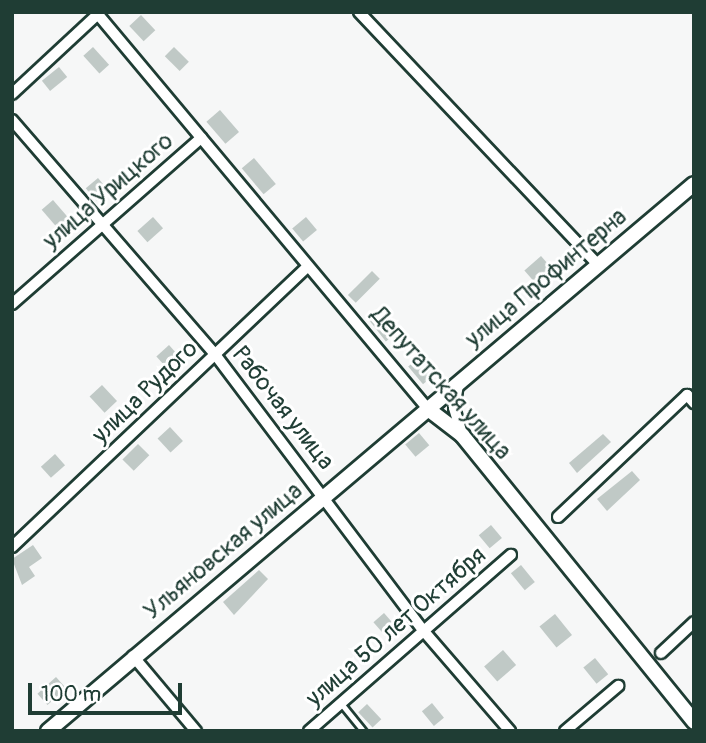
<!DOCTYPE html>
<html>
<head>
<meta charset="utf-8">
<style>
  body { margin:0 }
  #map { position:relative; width:706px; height:743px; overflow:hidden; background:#f6f7f7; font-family:Pangolin,sans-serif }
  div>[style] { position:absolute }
  .building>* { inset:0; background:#c0c9c6; transform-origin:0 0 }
  .roads { filter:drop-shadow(2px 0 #1f3d34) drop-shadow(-2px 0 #1f3d34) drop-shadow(0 2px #1f3d34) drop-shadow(0 -2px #1f3d34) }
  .lane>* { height:4.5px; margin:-2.25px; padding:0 2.25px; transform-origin:2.25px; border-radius:2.25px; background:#fff }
  .street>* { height:10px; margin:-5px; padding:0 5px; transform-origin:5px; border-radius:5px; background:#fff }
  .secondary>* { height:14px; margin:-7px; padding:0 7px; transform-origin:7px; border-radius:7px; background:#fff }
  span { translate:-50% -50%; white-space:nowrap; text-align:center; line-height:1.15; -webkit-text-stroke:6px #fff; paint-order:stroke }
  .street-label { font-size:24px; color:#1f3d34 }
  .frame { position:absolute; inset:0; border:14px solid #1f3d34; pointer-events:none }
  .scale { position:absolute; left:28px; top:683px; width:154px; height:32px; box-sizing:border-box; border:4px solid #1f3d34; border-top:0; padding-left:9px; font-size:21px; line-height:24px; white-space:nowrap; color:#1f3d34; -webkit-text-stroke:5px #fff; paint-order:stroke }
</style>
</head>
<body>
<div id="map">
  <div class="building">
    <div style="left:141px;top:15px;width:21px;height:16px;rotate:47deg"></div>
    <div style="left:93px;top:47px;width:24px;height:13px;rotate:48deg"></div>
    <div style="left:174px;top:47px;width:21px;height:13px;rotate:45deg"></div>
    <div style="left:59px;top:67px;width:13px;height:22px;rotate:51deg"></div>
    <div style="left:220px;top:110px;width:29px;height:18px;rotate:49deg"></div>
    <div style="left:254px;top:158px;width:34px;height:16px;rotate:50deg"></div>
    <div style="left:98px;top:178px;width:17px;height:16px;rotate:50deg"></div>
    <div style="left:53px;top:200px;width:29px;height:15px;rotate:49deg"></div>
    <div style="left:153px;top:217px;width:15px;height:21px;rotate:48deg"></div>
    <div style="left:306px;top:217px;width:17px;height:18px;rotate:50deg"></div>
    <div style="left:541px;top:256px;width:18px;height:22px;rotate:49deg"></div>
    <div style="left:372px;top:271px;width:11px;height:34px;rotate:45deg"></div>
    <div style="left:382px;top:309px;width:28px;height:17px;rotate:52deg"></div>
    <div style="left:169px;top:345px;width:15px;height:17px;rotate:48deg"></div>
    <div style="left:422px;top:355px;width:23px;height:18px;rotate:50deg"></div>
    <div style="left:102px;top:385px;width:22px;height:17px;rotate:47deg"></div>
    <div style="left:170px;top:427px;width:19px;height:17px;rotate:47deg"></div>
    <div style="left:419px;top:433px;width:16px;height:18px;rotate:50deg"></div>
    <div style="clip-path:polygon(603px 434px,611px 442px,577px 473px,569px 463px)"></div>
    <div style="left:138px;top:444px;width:16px;height:22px;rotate:45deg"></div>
    <div style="left:55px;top:454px;width:15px;height:19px;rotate:48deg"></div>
    <div style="clip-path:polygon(632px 471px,640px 480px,607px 511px,597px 499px)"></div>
    <div style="left:491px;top:525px;width:17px;height:16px;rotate:50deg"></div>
    <div style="clip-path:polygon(33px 545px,42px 558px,29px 567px,35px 576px,22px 585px,12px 559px)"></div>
    <div style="left:521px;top:565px;width:22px;height:13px;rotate:51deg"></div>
    <div style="clip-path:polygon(259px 570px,268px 579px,234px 615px,223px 602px)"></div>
    <div style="left:384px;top:613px;width:20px;height:14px;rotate:49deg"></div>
    <div style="left:555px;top:614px;width:27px;height:20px;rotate:51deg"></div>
    <div style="left:503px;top:650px;width:20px;height:25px;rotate:49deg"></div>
    <div style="left:595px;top:658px;width:21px;height:15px;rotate:51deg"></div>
    <div style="left:56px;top:677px;width:15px;height:25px;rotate:48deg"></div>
    <div style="left:432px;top:703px;width:19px;height:13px;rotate:51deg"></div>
    <div style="left:367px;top:704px;width:21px;height:12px;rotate:47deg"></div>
  </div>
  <div class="roads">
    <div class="lane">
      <div style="left:341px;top:703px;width:36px;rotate:51deg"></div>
    </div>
    <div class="street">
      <div style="left:96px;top:12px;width:518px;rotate:50.1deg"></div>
      <div style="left:359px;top:12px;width:348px;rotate:46.6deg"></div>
      <div style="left:12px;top:94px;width:117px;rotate:-42.9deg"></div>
      <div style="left:12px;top:120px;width:308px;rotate:49.1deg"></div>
      <div style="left:214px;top:353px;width:346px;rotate:53deg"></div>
      <div style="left:422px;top:629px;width:135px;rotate:49.2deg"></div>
      <div style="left:12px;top:304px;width:252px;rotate:-41.3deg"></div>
      <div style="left:458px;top:385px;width:23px;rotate:100deg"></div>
      <div style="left:454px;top:408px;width:27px;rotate:73deg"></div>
      <div style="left:558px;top:517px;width:178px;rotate:-43.4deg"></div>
      <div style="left:687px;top:395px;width:11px;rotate:49deg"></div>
      <div style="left:12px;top:547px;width:407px;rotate:-43.5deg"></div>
      <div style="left:661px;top:653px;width:45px;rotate:-43.2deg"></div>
      <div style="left:133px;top:656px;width:98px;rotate:50deg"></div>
      <div style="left:309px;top:731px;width:268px;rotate:-41.1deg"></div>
      <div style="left:565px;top:731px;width:70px;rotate:-40.3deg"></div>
    </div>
    <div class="secondary">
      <div style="left:428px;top:409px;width:43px;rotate:37.4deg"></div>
      <div style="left:462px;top:435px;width:369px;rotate:51deg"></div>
      <div style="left:48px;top:731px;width:846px;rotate:-40.26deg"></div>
    </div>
  </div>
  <div class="street-label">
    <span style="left:108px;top:191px;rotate:-41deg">улица Урицкого</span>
    <span style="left:546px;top:278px;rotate:-40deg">улица Профинтерна</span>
    <span style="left:441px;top:383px;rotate:48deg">Депутатская улица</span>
    <span style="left:145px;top:392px;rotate:-44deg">улица Рудого</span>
    <span style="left:283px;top:408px;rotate:52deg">Рабочая улица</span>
    <span style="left:223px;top:551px;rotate:-40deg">Ульяновская улица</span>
    <span style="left:396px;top:627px;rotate:-41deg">улица 50 лет Октября</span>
  </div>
  <div class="frame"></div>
  <div class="scale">100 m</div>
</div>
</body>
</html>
